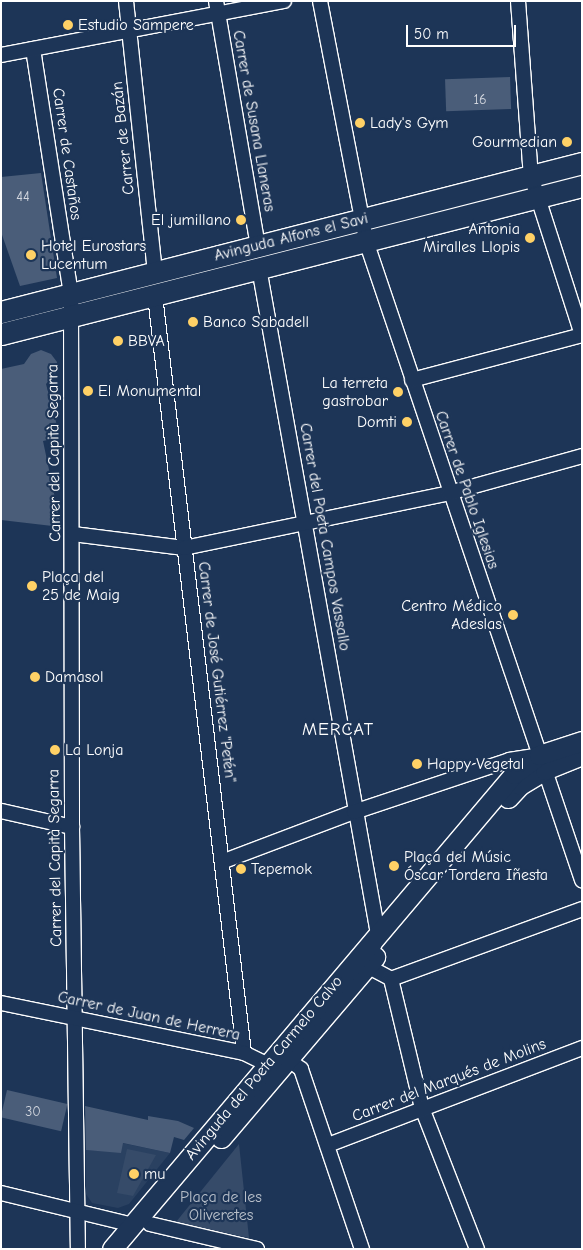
<!DOCTYPE html>
<html>
<head>
<meta charset="utf-8">
<style>
  body { margin:0 }
  #map { position:relative; width:583px; height:1250px; overflow:hidden; background:#1d3557; font-family:"Comic Neue",sans-serif }
  div>[style] { position:absolute }
  .built>* { inset:0; background:#2a4161 }
  .green>* { inset:0; background:#364b69 }
  .building>* { inset:0; background:#4a5d79; transform-origin:0 0 }
  .roads { filter:drop-shadow(1px 0 #fff) drop-shadow(-1px 0 #fff) drop-shadow(0 1px #fff) drop-shadow(0 -1px #fff) }
  .street>* { height:14px; margin:-7px; padding:0 7px; transform-origin:7px; border-radius:7px; background:#1d3557 }
  .secondary>* { height:19px; margin:-9.5px; padding:0 9.5px; transform-origin:9.5px; border-radius:9.5px; background:#1d3557 }
  .primary>* { height:21px; margin:-10.5px; padding:0 10.5px; transform-origin:10.5px; border-radius:10.5px; background:#1d3557 }
  .dots>* { width:14px; height:14px; translate:-50% -50%; box-sizing:border-box; border:2px solid #1d3557; border-radius:50% }
  span { translate:-50% -50%; white-space:nowrap; text-align:center; line-height:1.15; -webkit-text-stroke:4.5px #1d3557; paint-order:stroke }
  .number-label { font-size:14px; color:#d2d6de }
  .number-label span { -webkit-text-stroke-width:0 }
  .poi-label { font-size:16px; color:#fff }
  .left { translate:0 -50%; text-align:left }
  .right { translate:-100% -50%; text-align:right }
  .street-label { font-size:16px; color:#fff }
  .park-label { font-size:16px; color:#b9c0ca }
  .neighbourhood-label { font-size:18px; color:#fff; letter-spacing:1px }
  .frame { position:absolute; inset:0; border:2px solid #fff; pointer-events:none }
  .scale { position:absolute; left:406px; top:25px; width:110px; height:22px; box-sizing:border-box; border:2px solid #fff; border-top:0; padding-left:6px; font-size:15px; line-height:18px; white-space:nowrap; color:#fff; -webkit-text-stroke:4px #1d3557; paint-order:stroke }
</style>
</head>
<body>
<div id="map">
  <div class="built">
    <div style="clip-path:polygon(117px 1142px,170px 1153px,129px 1204px,118px 1208px,92px 1203px,86px 1194px,86px 1150px,114px 1151px)"></div>
  </div>
  <div class="green">
    <div style="clip-path:polygon(239px 1144px,249px 1238px,176px 1222px)"></div>
    <div style="clip-path:polygon(127px 1149px,156px 1155px,133px 1196px,117px 1193px)"></div>
  </div>
  <div class="building">
    <div style="left:510px;top:77px;width:32px;height:65px;rotate:88deg"></div>
    <div style="clip-path:polygon(41px 173px,57px 278px,20px 286px,1px 232px,1px 177px)"></div>
    <div style="clip-path:polygon(41px 350px,51px 354px,57px 362px,56px 373px,46px 384px,60px 437px,43px 441px,61px 527px,1px 520px,1px 369px,24px 364px,31px 354px)"></div>
    <div style="left:7px;top:1090px;width:62px;height:28px;rotate:13deg"></div>
    <div style="clip-path:polygon(85px 1106px,148px 1120px,148px 1116px,178px 1121px,194px 1128px,184px 1140px,174px 1137px,170px 1153px,123px 1143px,121px 1153px,86px 1150px)"></div>
  </div>
  <div class="roads">
    <div class="street">
      <div style="left:126px;top:1px;width:272px;rotate:83.9deg"></div>
      <div style="left:216px;top:1px;width:249px;rotate:80.3deg"></div>
      <div style="left:320px;top:1px;width:244px;rotate:79.1deg"></div>
      <div style="left:366px;top:241px;width:675px;rotate:71.32deg"></div>
      <div style="left:518px;top:1px;width:175px;rotate:85.8deg"></div>
      <div style="left:531px;top:176px;width:167px;rotate:72.2deg"></div>
      <div style="left:33px;top:49px;width:248px;rotate:81.2deg"></div>
      <div style="left:71px;top:294px;width:533px;rotate:89.89deg"></div>
      <div style="left:72px;top:827px;width:422px;rotate:89.2deg"></div>
      <div style="left:1px;top:55px;width:288px;rotate:-10.8deg"></div>
      <div style="left:259px;top:268px;width:677px;rotate:79.87deg"></div>
      <div style="left:378px;top:934px;width:34px;rotate:109deg"></div>
      <div style="left:367px;top:966px;width:27px;rotate:28deg"></div>
      <div style="left:155px;top:296px;width:762px;rotate:83.29deg"></div>
      <div style="left:412px;top:380px;width:176px;rotate:-14.8deg"></div>
      <div style="left:73px;top:534px;width:112px;rotate:7.2deg"></div>
      <div style="left:184px;top:548px;width:271px;rotate:-11.7deg"></div>
      <div style="left:449px;top:493px;width:138px;rotate:-15.5deg"></div>
      <div style="left:1px;top:811px;width:73px;rotate:12.7deg"></div>
      <div style="left:224px;top:861px;width:139px;rotate:-20.7deg"></div>
      <div style="left:354px;top:812px;width:163px;rotate:-18.5deg"></div>
      <div style="left:509px;top:760px;width:26px;rotate:-9deg"></div>
      <div style="left:391px;top:979px;width:133px;rotate:76.5deg"></div>
      <div style="left:422px;top:1108px;width:151px;rotate:68.7deg"></div>
      <div style="left:391px;top:979px;width:203px;rotate:-20.1deg"></div>
      <div style="left:1px;top:1003px;width:248px;rotate:11.6deg"></div>
      <div style="left:244px;top:1053px;width:25px;rotate:26deg"></div>
      <div style="left:267px;top:1064px;width:22px;rotate:-10deg"></div>
      <div style="left:289px;top:1060px;width:15px;rotate:37deg"></div>
      <div style="left:301px;top:1069px;width:190px;rotate:71.3deg"></div>
      <div style="left:328px;top:1145px;width:272px;rotate:-20.9deg"></div>
      <div style="left:1px;top:1193px;width:136px;rotate:13.6deg"></div>
      <div style="left:150px;top:1224px;width:110px;rotate:13.2deg"></div>
    </div>
    <div class="secondary">
      <div style="left:508px;top:798px;width:18px;rotate:-47deg"></div>
      <div style="left:520px;top:785px;width:29px;rotate:-31deg"></div>
      <div style="left:545px;top:770px;width:40px;rotate:-22deg"></div>
      <div style="left:221px;top:1138px;width:238px;rotate:-49.6deg"></div>
      <div style="left:112px;top:1249px;width:622px;rotate:-49.76deg"></div>
      <div style="left:514px;top:774px;width:31px;rotate:-37deg"></div>
      <div style="left:539px;top:755px;width:45px;rotate:-18deg"></div>
    </div>
    <div class="primary">
      <div style="left:1px;top:312px;width:600px;rotate:-14.38deg"></div>
      <div style="left:1px;top:334px;width:600px;rotate:-14.29deg"></div>
    </div>
  </div>
  <div class="dots">
    <div style="left:68px;top:25px;background:#ffd166"></div>
    <div style="left:360px;top:123px;background:#ffd166"></div>
    <div style="left:567px;top:142px;background:#ffd166"></div>
    <div style="left:241px;top:220px;background:#ffd166"></div>
    <div style="left:530px;top:238px;background:#ffd166"></div>
    <div style="left:31px;top:255px;background:#ffd166"></div>
    <div style="left:193px;top:322px;background:#ffd166"></div>
    <div style="left:118px;top:341px;background:#ffd166"></div>
    <div style="left:88px;top:391px;background:#ffd166"></div>
    <div style="left:398px;top:392px;background:#ffd166"></div>
    <div style="left:407px;top:422px;background:#ffd166"></div>
    <div style="left:32px;top:586px;background:#ffd166"></div>
    <div style="left:513px;top:615px;background:#ffd166"></div>
    <div style="left:35px;top:677px;background:#ffd166"></div>
    <div style="left:55px;top:750px;background:#ffd166"></div>
    <div style="left:417px;top:764px;background:#ffd166"></div>
    <div style="left:394px;top:866px;background:#ffd166"></div>
    <div style="left:241px;top:869px;background:#ffd166"></div>
    <div style="left:134px;top:1174px;background:#ffd166"></div>
  </div>
  <div class="number-label">
    <span style="left:480px;top:100px">16</span>
    <span style="left:23px;top:197px">44</span>
    <span style="left:33px;top:1112px">30</span>
  </div>
  <div class="poi-label">
    <span class="left" style="left:78px;top:25px">Estudio Sampere</span>
    <span class="left" style="left:370px;top:123px">Lady's Gym</span>
    <span class="right" style="left:557px;top:142px">Gourmedian</span>
    <span class="right" style="left:231px;top:220px">El jumillano</span>
    <span class="right" style="left:520px;top:238px">Antonia<br>Miralles Llopis</span>
    <span class="left" style="left:41px;top:255px">Hotel Eurostars<br>Lucentum</span>
    <span class="left" style="left:203px;top:322px">Banco Sabadell</span>
    <span class="left" style="left:128px;top:341px">BBVA</span>
    <span class="right" style="left:388px;top:392px">La terreta<br>gastrobar</span>
    <span class="left" style="left:98px;top:391px">El Monumental</span>
    <span class="right" style="left:397px;top:422px">Domti</span>
    <span class="left" style="left:42px;top:586px">Plaça del<br>25 de Maig</span>
    <span class="right" style="left:502px;top:615px">Centro Médico<br>Adeslas</span>
    <span class="left" style="left:45px;top:677px">Damasol</span>
    <span class="left" style="left:65px;top:750px">La Lonja</span>
    <span class="left" style="left:427px;top:764px">Happy Vegetal</span>
    <span class="left" style="left:404px;top:866px">Plaça del Músic<br>Óscar Tordera Iñesta</span>
    <span class="left" style="left:251px;top:869px">Tepemok</span>
    <span class="left" style="left:144px;top:1174px">mu</span>
  </div>
  <div class="street-label">
    <span style="left:254px;top:121px;rotate:80deg">Carrer de Susana Llaneras</span>
    <span style="left:123px;top:138px;rotate:-96deg">Carrer de Bazán</span>
    <span style="left:67px;top:154px;rotate:82deg">Carrer de Castaños</span>
    <span style="left:291px;top:237px;rotate:-14deg">Avinguda Alfons el Savi</span>
    <span style="left:54px;top:453px;rotate:-91deg">Carrer del Capità Segarra</span>
    <span style="left:467px;top:490px;rotate:71deg">Carrer de Pablo Iglesias</span>
    <span style="left:325px;top:537px;rotate:80deg">Carrer del Poeta Campos Vassallo</span>
    <span style="left:217px;top:672px;rotate:83deg">Carrer de José Gutiérrez "Petén"</span>
    <span style="left:55px;top:858px;rotate:-91deg">Carrer del Capità Segarra</span>
    <span style="left:149px;top:1016px;rotate:12deg">Carrer de Juan de Herrera</span>
    <span style="left:264px;top:1068px;rotate:-50deg">Avinguda del Poeta Carmelo Calvo</span>
    <span style="left:449px;top:1080px;rotate:-21deg">Carrer del Marqués de Molins</span>
  </div>
  <div class="park-label">
    <span style="left:221px;top:1206px">Plaça de les<br>Oliveretes</span>
  </div>
  <div class="neighbourhood-label">
    <span style="left:338px;top:730px">MERCAT</span>
  </div>
  <div class="frame"></div>
  <div class="scale">50 m</div>
</div>
</body>
</html>
